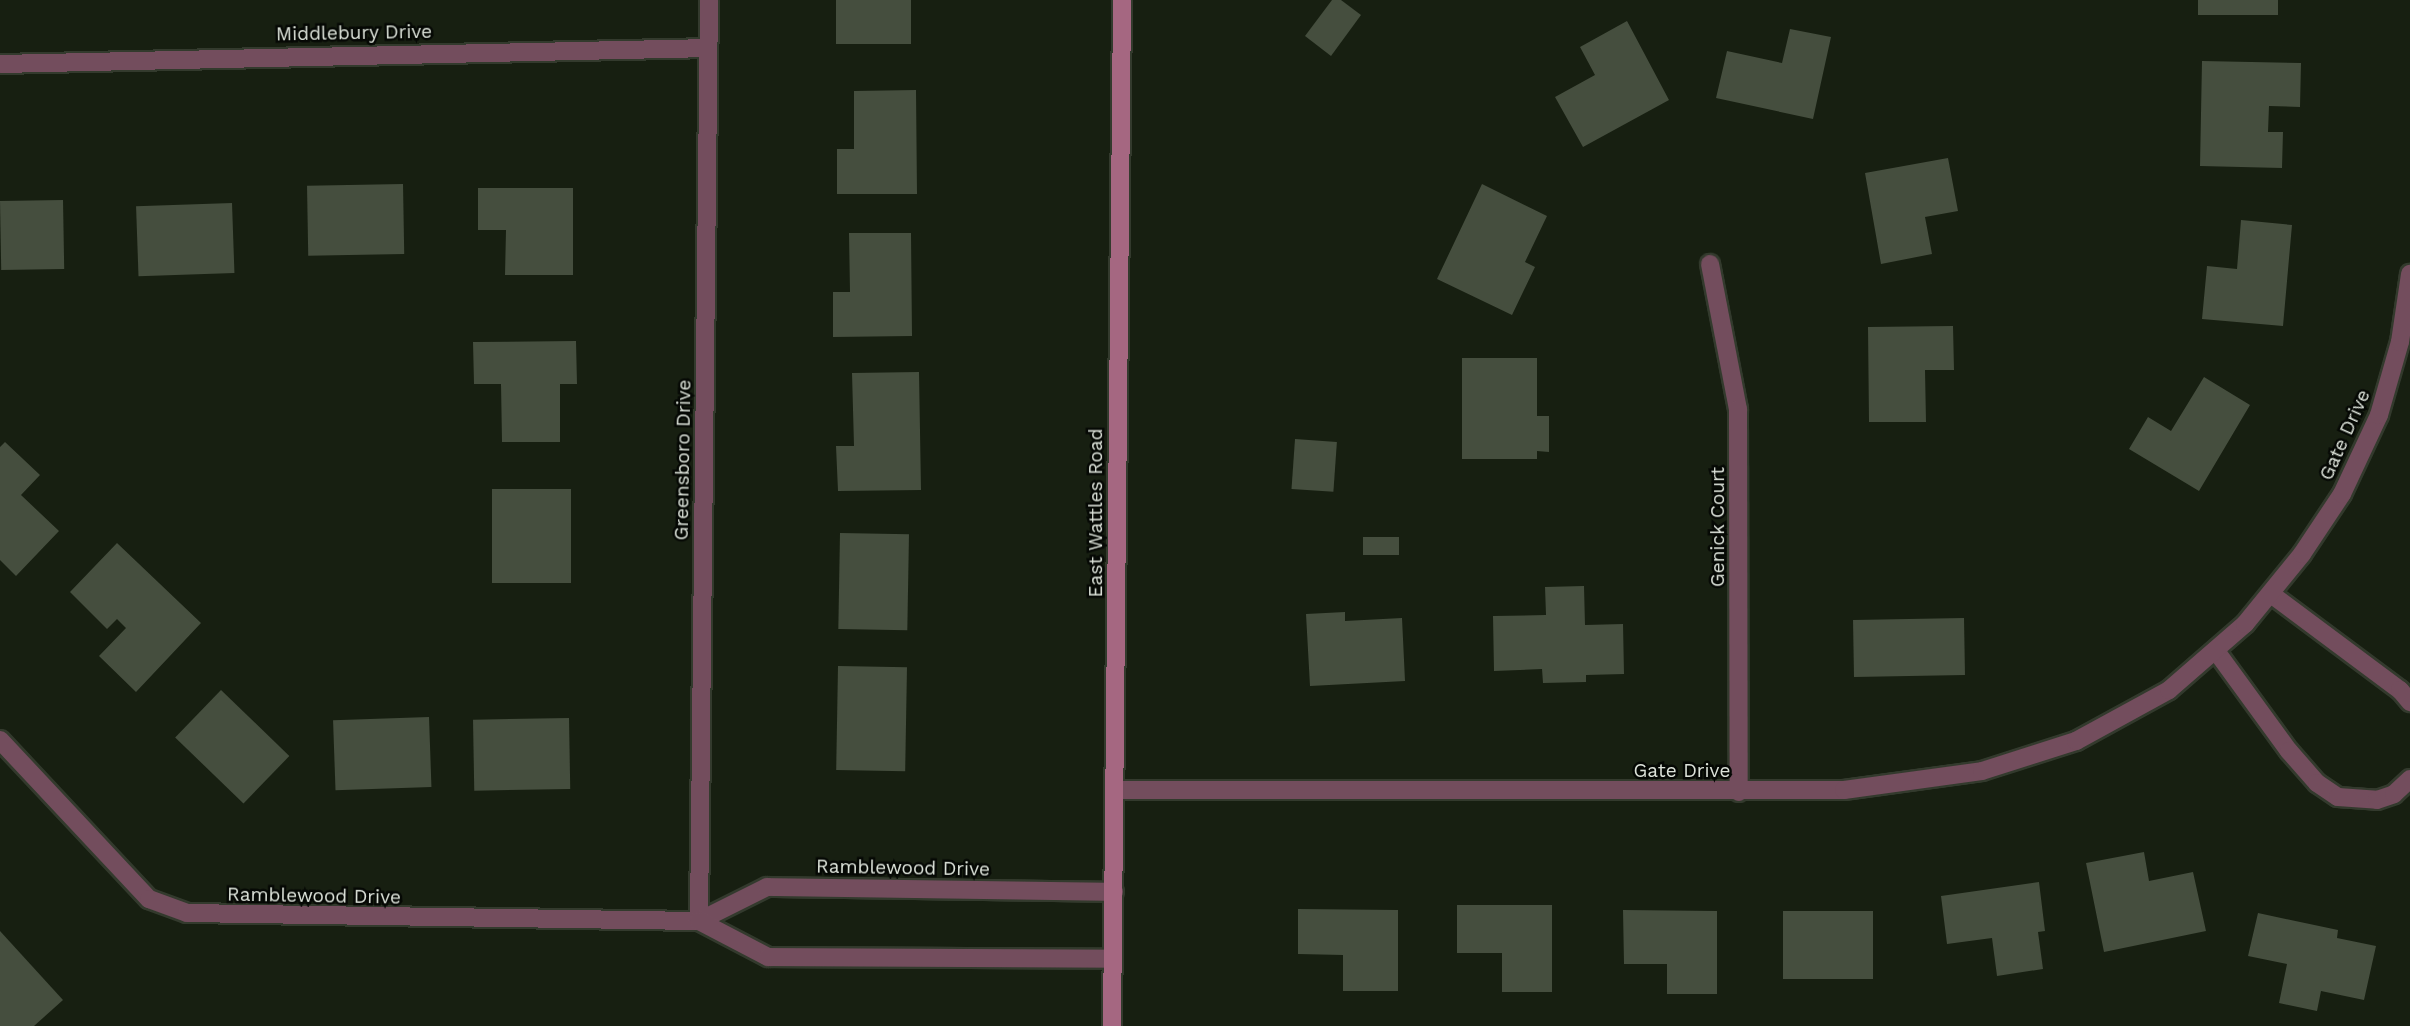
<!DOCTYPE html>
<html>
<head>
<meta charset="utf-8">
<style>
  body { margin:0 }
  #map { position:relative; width:2410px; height:1026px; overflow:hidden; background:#171f11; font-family:"Work Sans",sans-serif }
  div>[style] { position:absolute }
  .building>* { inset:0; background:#454e3e; transform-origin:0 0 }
  .roads { filter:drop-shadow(2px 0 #333a2d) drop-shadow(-2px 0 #333a2d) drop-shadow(0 2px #333a2d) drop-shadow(0 -2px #333a2d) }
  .street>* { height:18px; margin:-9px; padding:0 9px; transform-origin:9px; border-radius:9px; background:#734d5d }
  .secondary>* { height:18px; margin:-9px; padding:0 9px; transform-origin:9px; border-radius:9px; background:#a56781 }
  span { translate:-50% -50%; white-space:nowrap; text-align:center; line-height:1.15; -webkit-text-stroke:5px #050804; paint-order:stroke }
  .street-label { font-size:19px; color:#dde3da }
</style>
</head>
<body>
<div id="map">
  <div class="building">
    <div style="left:836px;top:0;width:75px;height:44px"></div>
    <div style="clip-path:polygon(1332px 0,1341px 0,1361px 15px,1331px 56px,1305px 36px)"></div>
    <div style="left:2198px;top:0;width:80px;height:15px"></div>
    <div style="clip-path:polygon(1627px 21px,1669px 100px,1583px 147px,1555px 97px,1595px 75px,1580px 47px)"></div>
    <div style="clip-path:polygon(1790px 29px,1831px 37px,1813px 119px,1716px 98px,1727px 51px,1782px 63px)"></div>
    <div style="clip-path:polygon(2202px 61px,2301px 63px,2300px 107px,2269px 106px,2268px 132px,2283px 132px,2282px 168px,2200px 166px)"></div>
    <div style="clip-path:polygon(916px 90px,917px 194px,837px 194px,837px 149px,854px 149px,854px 91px)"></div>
    <div style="clip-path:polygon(1948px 158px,1958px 211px,1925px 217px,1932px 254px,1881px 264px,1865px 173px)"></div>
    <div style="left:403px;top:184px;width:70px;height:96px;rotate:89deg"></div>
    <div style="clip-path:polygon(1482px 184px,1547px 216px,1525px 262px,1535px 267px,1512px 315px,1437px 279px)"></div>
    <div style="clip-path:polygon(478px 188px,573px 188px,573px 275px,505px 275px,506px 230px,478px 230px)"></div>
    <div style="left:63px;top:200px;width:69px;height:63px;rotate:89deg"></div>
    <div style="left:232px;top:203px;width:70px;height:96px;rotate:88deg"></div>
    <div style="clip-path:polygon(2241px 220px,2292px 225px,2283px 326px,2202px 319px,2207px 266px,2237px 269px)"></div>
    <div style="clip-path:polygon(849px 233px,911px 233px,912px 336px,833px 337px,833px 292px,850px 292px)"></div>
    <div style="clip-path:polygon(1953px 326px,1954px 370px,1925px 370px,1926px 422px,1869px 422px,1868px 327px)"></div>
    <div style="clip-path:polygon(576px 341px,577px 384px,560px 384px,560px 442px,502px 442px,501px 384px,474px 384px,473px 342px)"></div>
    <div style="clip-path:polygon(1462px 358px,1537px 358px,1537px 416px,1549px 416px,1549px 452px,1537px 451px,1537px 459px,1462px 459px)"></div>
    <div style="clip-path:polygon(919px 372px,921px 490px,838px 491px,836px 446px,854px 446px,852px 373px)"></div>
    <div style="clip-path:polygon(2204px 377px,2250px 405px,2199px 491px,2129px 449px,2148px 417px,2171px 431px)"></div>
    <div style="left:1295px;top:439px;width:42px;height:50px;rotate:4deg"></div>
    <div style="clip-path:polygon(5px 442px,40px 475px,21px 495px,59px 531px,16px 576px,0 560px,0 447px)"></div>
    <div style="left:492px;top:489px;width:79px;height:94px"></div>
    <div style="left:840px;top:533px;width:69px;height:96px;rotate:1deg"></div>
    <div style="left:1399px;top:537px;width:18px;height:36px;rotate:90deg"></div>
    <div style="clip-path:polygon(117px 543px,201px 623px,136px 692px,99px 656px,126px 628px,117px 619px,107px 629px,70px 592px)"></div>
    <div style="clip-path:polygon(1584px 586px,1585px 625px,1623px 624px,1624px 674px,1586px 675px,1586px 682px,1543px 683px,1542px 669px,1494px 671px,1493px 616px,1546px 615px,1545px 587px)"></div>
    <div style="clip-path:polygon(1345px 612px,1345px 621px,1402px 618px,1405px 681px,1310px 686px,1306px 614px)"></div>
    <div style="left:1964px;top:618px;width:57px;height:111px;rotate:89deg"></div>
    <div style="left:838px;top:666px;width:69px;height:104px;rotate:1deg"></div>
    <div style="left:221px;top:690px;width:95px;height:66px;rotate:44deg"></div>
    <div style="left:429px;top:717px;width:70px;height:96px;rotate:88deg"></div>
    <div style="left:569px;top:718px;width:71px;height:96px;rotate:89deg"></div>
    <div style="clip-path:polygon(2144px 852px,2149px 881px,2193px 872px,2206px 931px,2104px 952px,2086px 863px)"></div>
    <div style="clip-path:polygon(2039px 882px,2045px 931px,2038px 932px,2043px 969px,1997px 976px,1992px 938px,1947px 944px,1941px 896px)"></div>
    <div style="clip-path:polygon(1457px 905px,1552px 905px,1552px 992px,1502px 992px,1502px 953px,1457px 953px)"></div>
    <div style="clip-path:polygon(1298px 909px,1398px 910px,1398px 991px,1343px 991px,1343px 955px,1298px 954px)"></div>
    <div style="clip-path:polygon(1623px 910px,1717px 911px,1717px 994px,1667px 994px,1667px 964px,1624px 964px)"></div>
    <div style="left:1783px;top:911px;width:90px;height:68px"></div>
    <div style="clip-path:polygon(2258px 913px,2338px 930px,2337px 938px,2376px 946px,2364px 1000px,2321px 991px,2317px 1011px,2279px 1003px,2287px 964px,2248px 956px)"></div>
    <div style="clip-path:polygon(0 931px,63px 1000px,34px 1026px,0 1026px)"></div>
  </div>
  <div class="roads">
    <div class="street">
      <div style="left:0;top:64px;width:708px;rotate:-1.29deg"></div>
      <div style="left:1710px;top:264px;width:148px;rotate:79.1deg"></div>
      <div style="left:1738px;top:409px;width:383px;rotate:89.9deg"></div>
      <div style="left:2271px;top:594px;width:161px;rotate:36.7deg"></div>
      <div style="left:2400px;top:690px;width:16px;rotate:50deg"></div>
      <div style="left:2216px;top:651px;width:124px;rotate:53.9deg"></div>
      <div style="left:2289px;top:751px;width:43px;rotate:48.8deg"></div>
      <div style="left:2317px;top:783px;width:25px;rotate:34deg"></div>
      <div style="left:2338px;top:797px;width:39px;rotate:4deg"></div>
      <div style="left:2377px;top:800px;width:18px;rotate:-19deg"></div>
      <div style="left:2394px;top:794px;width:22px;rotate:-43deg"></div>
      <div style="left:0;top:740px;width:218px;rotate:46.9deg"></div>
      <div style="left:149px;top:899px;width:40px;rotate:20.2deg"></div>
      <div style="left:187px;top:913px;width:512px;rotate:0.9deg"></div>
      <div style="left:699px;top:921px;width:76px;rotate:-26.6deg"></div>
      <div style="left:767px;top:887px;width:347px;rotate:0.8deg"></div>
      <div style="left:1115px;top:790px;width:729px"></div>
      <div style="left:1844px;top:790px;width:139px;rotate:-7.8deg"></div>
      <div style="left:1982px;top:771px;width:99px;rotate:-17.7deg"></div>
      <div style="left:2076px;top:741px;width:106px;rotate:-28.7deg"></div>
      <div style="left:2169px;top:690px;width:101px;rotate:-41deg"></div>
      <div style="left:2245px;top:624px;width:90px;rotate:-50.8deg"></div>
      <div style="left:2302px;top:554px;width:72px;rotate:-56.3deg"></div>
      <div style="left:2342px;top:494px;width:87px;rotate:-64.9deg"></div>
      <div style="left:2379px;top:415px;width:76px;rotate:-74deg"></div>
      <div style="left:2400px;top:342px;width:69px;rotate:-81.6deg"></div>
      <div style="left:699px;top:921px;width:921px;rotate:-89.38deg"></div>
      <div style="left:699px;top:921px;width:78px;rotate:27.6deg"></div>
      <div style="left:768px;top:957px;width:345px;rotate:0.3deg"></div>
    </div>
    <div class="secondary">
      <div style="left:1112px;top:1026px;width:1026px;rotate:-89.44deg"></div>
    </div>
  </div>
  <div class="street-label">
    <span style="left:354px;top:33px;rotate:-1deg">Middlebury Drive</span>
    <span style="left:2345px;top:435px;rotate:-66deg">Gate Drive</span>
    <span style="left:683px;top:460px;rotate:-89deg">Greensboro Drive</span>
    <span style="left:1096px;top:513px;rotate:-90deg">East Wattles Road</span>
    <span style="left:1718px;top:527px;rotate:-90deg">Genick Court</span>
    <span style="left:1682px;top:771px">Gate Drive</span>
    <span style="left:903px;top:868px;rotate:1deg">Ramblewood Drive</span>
    <span style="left:314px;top:896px;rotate:1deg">Ramblewood Drive</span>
  </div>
</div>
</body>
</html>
